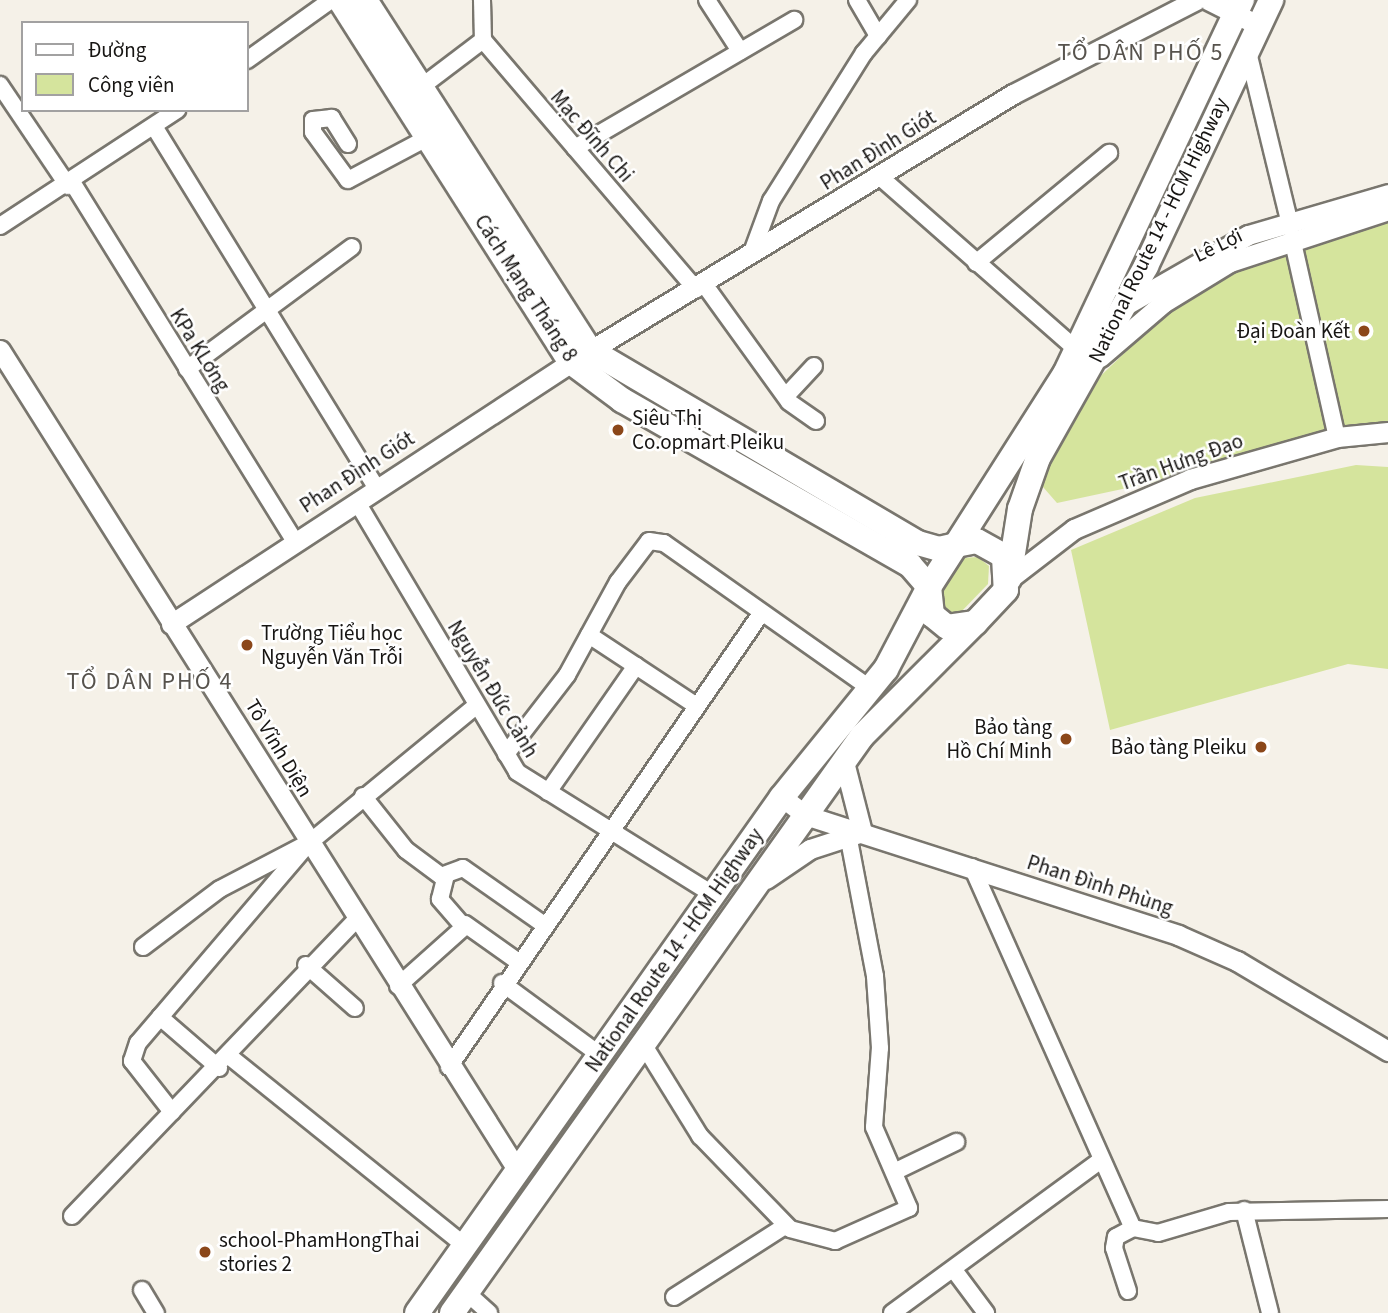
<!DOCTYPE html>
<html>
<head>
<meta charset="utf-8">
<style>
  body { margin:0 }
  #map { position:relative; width:1388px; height:1313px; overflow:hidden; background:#f5f1e8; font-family:"Source Sans 3",sans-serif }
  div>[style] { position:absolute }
  .green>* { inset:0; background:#d5e49d }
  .roads { filter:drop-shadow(2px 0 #79766e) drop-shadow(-2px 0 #79766e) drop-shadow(0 2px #79766e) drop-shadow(0 -2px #79766e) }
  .minor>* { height:16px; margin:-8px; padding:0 8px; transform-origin:8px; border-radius:8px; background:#fff }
  .tertiary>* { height:19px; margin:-9.5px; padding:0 9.5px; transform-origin:9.5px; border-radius:9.5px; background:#fff }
  .primary>* { height:24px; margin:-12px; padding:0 12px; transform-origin:12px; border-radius:12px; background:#fff }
  .dots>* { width:19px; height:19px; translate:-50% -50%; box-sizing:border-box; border:4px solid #fff; border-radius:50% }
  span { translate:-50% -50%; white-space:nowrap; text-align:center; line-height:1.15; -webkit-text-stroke:5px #fff; paint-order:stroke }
  .street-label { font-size:21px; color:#171513 }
  .poi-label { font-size:21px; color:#171513 }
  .right { translate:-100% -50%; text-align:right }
  .left { translate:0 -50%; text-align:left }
  .quarter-label { font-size:24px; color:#57534d; letter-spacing:2px }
  .legend { position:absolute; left:21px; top:21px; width:228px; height:91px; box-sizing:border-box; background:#fff; border:2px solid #a2a1a1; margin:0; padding:9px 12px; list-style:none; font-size:21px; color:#171513 }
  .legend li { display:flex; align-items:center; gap:14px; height:35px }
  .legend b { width:35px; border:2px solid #a2a1a1 }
</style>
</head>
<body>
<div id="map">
  <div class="green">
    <div style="clip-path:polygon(1388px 210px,1388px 432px,1057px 503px,1043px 487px,1041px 463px,1084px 392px,1168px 311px,1229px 272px)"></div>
    <div style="clip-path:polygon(1356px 465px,1388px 467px,1388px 669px,1348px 664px,1110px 730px,1071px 550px,1195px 498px)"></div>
    <div style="clip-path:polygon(978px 557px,989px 566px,988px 584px,959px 614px,948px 616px,935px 596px,961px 558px)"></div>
  </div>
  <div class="roads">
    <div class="minor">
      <div style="left:482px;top:0;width:40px;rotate:88.6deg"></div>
      <div style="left:483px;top:40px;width:328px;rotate:49.5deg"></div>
      <div style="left:707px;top:0;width:61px;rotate:57.1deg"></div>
      <div style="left:857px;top:0;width:42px;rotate:59.7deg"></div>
      <div style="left:1248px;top:52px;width:173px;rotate:76.3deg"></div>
      <div style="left:247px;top:60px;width:103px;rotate:-35.5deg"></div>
      <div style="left:0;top:85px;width:122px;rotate:56deg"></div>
      <div style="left:421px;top:87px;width:78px;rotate:-37.2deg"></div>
      <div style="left:155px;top:128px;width:422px;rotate:58.4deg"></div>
      <div style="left:348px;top:144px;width:31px;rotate:-122deg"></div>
      <div style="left:332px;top:118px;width:19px;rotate:174deg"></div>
      <div style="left:313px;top:120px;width:12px;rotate:90deg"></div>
      <div style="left:313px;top:132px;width:59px;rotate:53.9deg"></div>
      <div style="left:348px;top:180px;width:92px;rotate:-28deg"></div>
      <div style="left:575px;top:148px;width:254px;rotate:-30.3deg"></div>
      <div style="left:879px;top:176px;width:264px;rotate:41.3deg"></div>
      <div style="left:72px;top:182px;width:421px;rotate:58.2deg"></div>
      <div style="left:0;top:226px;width:212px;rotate:-33.2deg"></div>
      <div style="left:1292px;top:238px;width:204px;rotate:77.3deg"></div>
      <div style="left:751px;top:255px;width:58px;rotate:-69.7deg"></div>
      <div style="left:771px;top:201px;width:175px;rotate:-57.9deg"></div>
      <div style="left:864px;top:53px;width:69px;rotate:-50.3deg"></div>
      <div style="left:976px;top:263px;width:173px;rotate:-39.6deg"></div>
      <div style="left:704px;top:284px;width:145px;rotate:54.2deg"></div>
      <div style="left:789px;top:402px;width:33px;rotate:35deg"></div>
      <div style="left:187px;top:369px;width:205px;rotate:-36.5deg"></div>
      <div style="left:786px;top:396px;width:41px;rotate:-47deg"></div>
      <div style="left:357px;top:502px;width:314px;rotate:59.3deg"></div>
      <div style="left:517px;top:772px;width:230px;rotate:32deg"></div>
      <div style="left:589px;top:635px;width:127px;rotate:33.4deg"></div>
      <div style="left:506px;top:754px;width:100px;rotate:-52.3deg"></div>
      <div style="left:567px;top:675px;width:106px;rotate:-61.3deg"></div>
      <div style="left:618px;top:582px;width:51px;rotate:-52.9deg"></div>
      <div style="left:649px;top:541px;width:15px;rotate:8deg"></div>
      <div style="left:664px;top:543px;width:253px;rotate:35.2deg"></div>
      <div style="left:548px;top:792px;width:154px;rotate:-55.1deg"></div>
      <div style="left:363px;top:796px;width:69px;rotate:51.5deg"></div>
      <div style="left:406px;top:850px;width:44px;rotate:36.6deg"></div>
      <div style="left:441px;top:876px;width:23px;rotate:-20deg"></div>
      <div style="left:463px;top:868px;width:98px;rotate:35deg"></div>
      <div style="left:972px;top:867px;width:395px;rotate:66deg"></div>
      <div style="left:1133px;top:1228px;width:25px;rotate:11deg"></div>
      <div style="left:1158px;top:1233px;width:74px;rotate:-16.5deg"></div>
      <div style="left:1229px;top:1212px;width:159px;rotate:-1.1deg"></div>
      <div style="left:465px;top:924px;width:64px;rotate:35.4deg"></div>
      <div style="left:143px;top:947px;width:96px;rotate:-37deg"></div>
      <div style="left:220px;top:889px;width:95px;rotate:-27.6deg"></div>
      <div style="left:306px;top:965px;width:65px;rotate:41.3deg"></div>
      <div style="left:502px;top:983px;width:122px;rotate:36.3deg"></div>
      <div style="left:398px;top:986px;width:89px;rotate:-41.8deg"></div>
      <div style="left:464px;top:927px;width:37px;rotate:-131deg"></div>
      <div style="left:440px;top:899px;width:25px;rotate:-76deg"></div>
      <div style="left:160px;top:1017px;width:78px;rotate:40.8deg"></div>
      <div style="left:645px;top:1047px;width:105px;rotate:58.3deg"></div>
      <div style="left:700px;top:1136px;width:129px;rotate:45.9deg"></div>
      <div style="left:790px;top:1229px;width:47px;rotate:14.9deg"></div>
      <div style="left:835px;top:1241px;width:81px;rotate:-24deg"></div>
      <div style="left:909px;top:1208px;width:88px;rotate:-113.4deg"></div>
      <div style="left:874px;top:1127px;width:79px;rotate:-85.7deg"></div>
      <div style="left:880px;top:1048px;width:72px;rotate:-94deg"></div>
      <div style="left:875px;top:976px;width:150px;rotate:-100.8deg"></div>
      <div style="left:229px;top:1056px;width:302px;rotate:38.8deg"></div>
      <div style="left:449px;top:1067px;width:549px;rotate:-55.47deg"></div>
      <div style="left:172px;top:1112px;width:65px;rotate:-128.1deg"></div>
      <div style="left:132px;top:1061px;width:19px;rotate:-72deg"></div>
      <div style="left:138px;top:1043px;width:263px;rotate:-49.5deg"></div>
      <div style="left:309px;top:843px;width:217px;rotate:-39.4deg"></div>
      <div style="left:896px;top:1171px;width:67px;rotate:-25.8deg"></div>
      <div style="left:1244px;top:1210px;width:106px;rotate:75.8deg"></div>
      <div style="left:72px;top:1216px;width:410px;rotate:-46.2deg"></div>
      <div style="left:954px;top:1270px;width:54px;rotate:53.3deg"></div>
      <div style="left:142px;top:1290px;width:27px;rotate:59deg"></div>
      <div style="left:1128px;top:1291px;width:45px;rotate:-108deg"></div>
      <div style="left:1114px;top:1248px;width:11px;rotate:-80deg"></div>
      <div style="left:1116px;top:1237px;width:19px;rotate:-28deg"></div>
      <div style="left:466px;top:1292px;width:31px;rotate:42deg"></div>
      <div style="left:674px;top:1297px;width:132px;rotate:-32.6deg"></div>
      <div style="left:892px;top:1313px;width:259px;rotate:-36.2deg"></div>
    </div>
    <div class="tertiary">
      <div style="left:1208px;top:0;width:45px;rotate:26.6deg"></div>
      <div style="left:1124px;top:306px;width:143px;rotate:-29.8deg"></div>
      <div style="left:1248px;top:235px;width:146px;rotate:-16.3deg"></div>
      <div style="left:0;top:350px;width:971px;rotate:57.75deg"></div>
      <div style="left:1100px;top:357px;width:83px;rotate:-40.6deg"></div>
      <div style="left:1163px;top:303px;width:79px;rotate:-31.5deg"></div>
      <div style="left:1230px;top:262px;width:166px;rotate:-18.2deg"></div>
      <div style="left:1009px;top:579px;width:82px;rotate:-37.6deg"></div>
      <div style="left:1074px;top:529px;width:126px;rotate:-23.3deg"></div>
      <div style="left:1190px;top:479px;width:153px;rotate:-15.9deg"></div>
      <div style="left:1337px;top:437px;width:51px;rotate:-5.6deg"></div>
      <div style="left:171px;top:624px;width:478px;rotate:-33.2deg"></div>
      <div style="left:571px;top:362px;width:517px;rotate:-31.23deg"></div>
      <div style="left:1013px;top:94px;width:206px;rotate:-27.2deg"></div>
      <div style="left:782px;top:797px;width:29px;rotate:38deg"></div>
      <div style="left:805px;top:815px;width:392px;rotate:17.8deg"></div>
      <div style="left:1178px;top:935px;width:64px;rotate:23.8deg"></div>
      <div style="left:1237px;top:961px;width:176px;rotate:30.8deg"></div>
      <div style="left:766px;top:879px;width:53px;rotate:-34.3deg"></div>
      <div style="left:810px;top:849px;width:55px;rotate:-18.1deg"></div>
      <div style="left:862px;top:832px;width:72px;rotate:-104.4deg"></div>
    </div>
    <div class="primary">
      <div style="left:340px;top:0;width:429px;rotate:57.5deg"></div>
      <div style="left:571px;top:362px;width:64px;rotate:36.7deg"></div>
      <div style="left:622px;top:400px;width:332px;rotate:29.8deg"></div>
      <div style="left:910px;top:565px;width:29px;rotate:49deg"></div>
      <div style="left:929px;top:587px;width:93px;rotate:117.7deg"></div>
      <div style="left:886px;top:669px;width:165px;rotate:129.1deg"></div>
      <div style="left:782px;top:797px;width:632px;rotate:125.27deg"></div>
      <div style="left:365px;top:0;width:416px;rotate:57.3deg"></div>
      <div style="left:590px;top:350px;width:381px;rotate:30.5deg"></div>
      <div style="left:918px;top:543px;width:22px;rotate:16deg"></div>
      <div style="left:939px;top:549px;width:17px;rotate:-13deg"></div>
      <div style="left:956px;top:545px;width:203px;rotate:-57.5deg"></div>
      <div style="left:1065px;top:374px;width:414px;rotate:-64.7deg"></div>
      <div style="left:977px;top:541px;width:31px;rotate:29deg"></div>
      <div style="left:1004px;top:556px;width:34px;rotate:87deg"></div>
      <div style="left:1006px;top:590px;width:45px;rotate:133.2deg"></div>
      <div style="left:975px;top:623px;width:28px;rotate:172deg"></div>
      <div style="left:947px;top:627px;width:19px;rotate:-141deg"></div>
      <div style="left:932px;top:615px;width:28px;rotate:-96deg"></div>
      <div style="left:929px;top:587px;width:50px;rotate:-57.3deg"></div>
      <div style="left:956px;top:545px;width:21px;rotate:-11deg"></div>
      <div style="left:1009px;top:579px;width:71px;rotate:-81.1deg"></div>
      <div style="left:1020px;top:509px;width:54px;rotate:-70.6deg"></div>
      <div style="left:1038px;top:458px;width:220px;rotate:-60.6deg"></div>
      <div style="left:1146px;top:266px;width:294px;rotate:-64.8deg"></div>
      <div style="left:452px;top:1313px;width:708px;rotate:-54.6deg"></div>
      <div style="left:862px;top:736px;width:160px;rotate:-45deg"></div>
    </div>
  </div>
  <div class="dots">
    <div style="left:1364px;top:331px;background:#8b471a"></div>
    <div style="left:618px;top:430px;background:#8b471a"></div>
    <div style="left:247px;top:645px;background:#8b471a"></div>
    <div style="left:1066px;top:739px;background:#8b471a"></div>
    <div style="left:1261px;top:747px;background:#8b471a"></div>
    <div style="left:205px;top:1252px;background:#8b471a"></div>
  </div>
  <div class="street-label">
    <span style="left:592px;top:136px;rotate:49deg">Mạc Đĩnh Chi</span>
    <span style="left:878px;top:150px;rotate:-32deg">Phan Đình Giót</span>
    <span style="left:1158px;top:230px;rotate:-64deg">National Route 14 - HCM Highway</span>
    <span style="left:1218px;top:245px;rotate:-26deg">Lê Lợi</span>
    <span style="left:526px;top:288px;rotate:57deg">Cách Mạng Tháng 8</span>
    <span style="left:200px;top:350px;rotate:58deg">KPa KLơng</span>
    <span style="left:1181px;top:462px;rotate:-20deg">Trần Hưng Đạo</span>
    <span style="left:357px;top:472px;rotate:-33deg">Phan Đình Giót</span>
    <span style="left:493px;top:689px;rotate:59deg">Nguyễn Đức Cảnh</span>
    <span style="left:279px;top:748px;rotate:59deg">Tô Vĩnh Diện</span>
    <span style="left:1100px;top:885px;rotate:18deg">Phan Đình Phùng</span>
    <span style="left:674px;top:950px;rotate:-55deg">National Route 14 - HCM Highway</span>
  </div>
  <div class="poi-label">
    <span class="right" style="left:1350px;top:331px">Đại Đoàn Kết</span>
    <span class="left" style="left:632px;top:430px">Siêu Thị<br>Co.opmart Pleiku</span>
    <span class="left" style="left:261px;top:645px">Trường Tiểu học<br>Nguyễn Văn Trỗi</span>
    <span class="right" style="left:1052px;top:739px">Bảo tàng<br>Hồ Chí Minh</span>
    <span class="right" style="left:1247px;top:747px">Bảo tàng Pleiku</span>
    <span class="left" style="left:219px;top:1252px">school-PhamHongThai<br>stories 2</span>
  </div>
  <div class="quarter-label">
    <span style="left:1141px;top:53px">TỔ DÂN PHỐ 5</span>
    <span style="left:150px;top:682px">TỔ DÂN PHỐ 4</span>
  </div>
  <ul class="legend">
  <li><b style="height:9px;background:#fff"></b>Đường</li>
  <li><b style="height:19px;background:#d5e49d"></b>Công viên</li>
  </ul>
</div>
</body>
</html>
